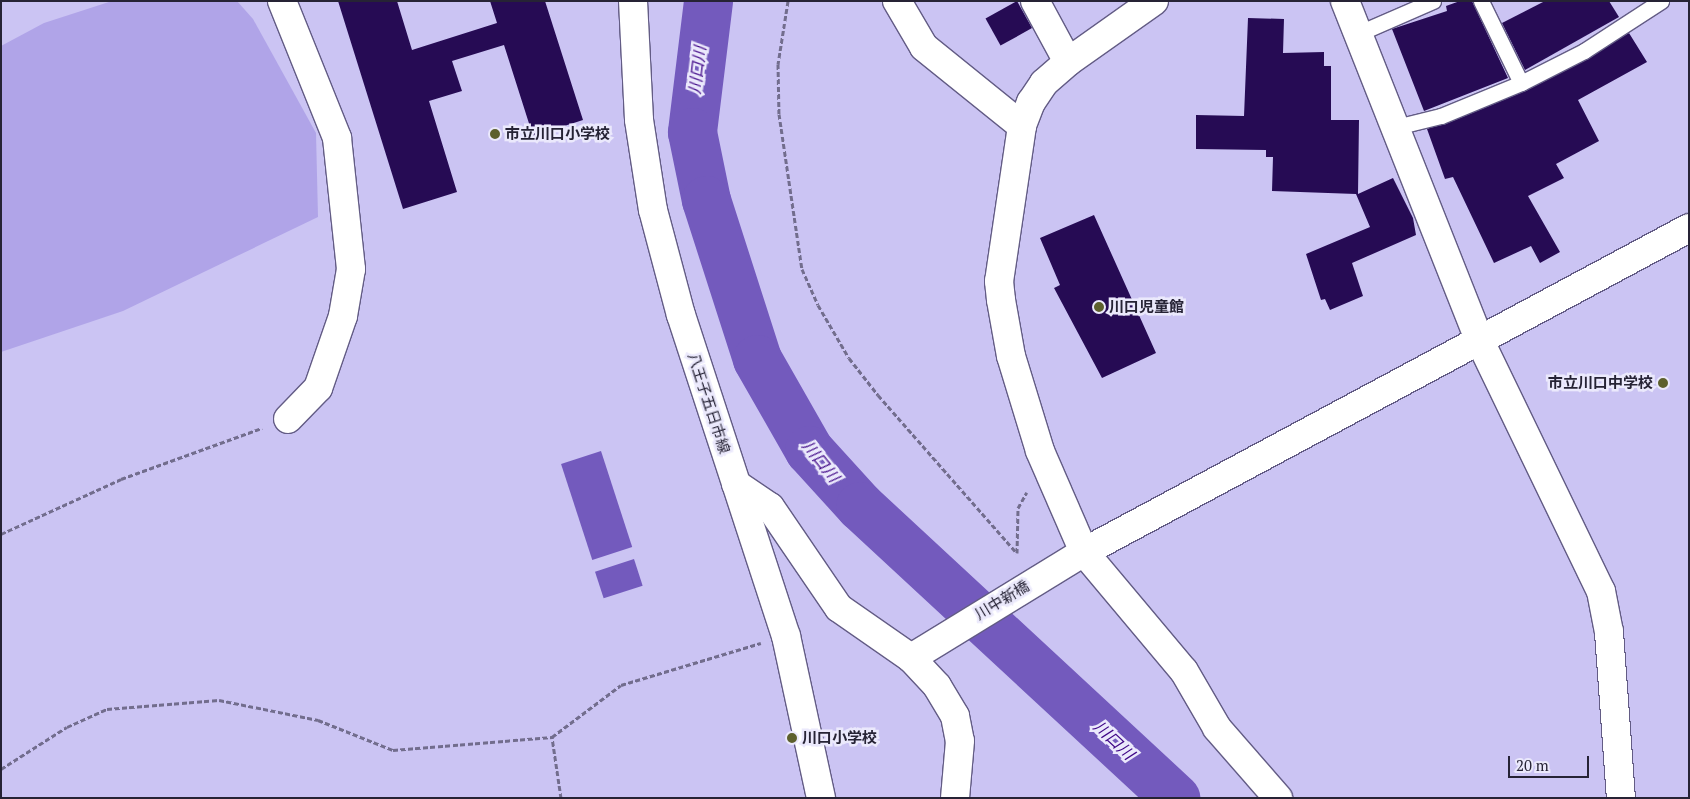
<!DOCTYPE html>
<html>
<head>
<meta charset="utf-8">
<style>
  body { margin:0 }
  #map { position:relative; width:1690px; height:799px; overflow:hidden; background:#cbc4f3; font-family:"PT Serif","Noto Sans JP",serif }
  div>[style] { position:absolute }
  .green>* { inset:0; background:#b0a4e8 }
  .water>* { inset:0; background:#735abd; transform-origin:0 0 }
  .river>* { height:49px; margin:-24.5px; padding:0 24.5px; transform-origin:24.5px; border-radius:24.5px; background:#735abd }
  .building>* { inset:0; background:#260b54; transform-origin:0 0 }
  .path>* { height:3px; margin-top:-1.5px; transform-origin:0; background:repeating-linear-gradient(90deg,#726d8d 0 5px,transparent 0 7.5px) }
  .roads { filter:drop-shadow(1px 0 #635c85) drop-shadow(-1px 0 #635c85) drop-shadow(0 1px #635c85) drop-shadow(0 -1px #635c85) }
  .service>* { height:15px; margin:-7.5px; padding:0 7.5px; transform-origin:7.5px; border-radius:7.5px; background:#fff }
  .minor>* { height:28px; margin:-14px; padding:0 14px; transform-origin:14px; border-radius:14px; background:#fff }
  .primary>* { height:28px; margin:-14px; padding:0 14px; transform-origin:14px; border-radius:14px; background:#fff }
  .dots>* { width:14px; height:14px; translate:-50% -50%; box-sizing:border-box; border:2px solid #ebe9fc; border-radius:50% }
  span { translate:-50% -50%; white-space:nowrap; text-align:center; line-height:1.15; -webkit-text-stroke:5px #ebe9fc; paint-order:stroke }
  .poi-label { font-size:15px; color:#262335; font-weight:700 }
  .left { translate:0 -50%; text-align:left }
  .right { translate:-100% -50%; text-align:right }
  .street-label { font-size:15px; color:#262335 }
  .water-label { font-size:16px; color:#3d0485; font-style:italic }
  .frame { position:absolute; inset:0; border:2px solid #262335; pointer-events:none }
  .scale { position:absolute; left:1508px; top:756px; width:81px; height:22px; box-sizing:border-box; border:2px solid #262335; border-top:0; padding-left:6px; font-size:15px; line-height:18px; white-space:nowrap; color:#262335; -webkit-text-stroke:4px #ebe9fc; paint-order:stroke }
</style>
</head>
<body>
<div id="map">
  <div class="green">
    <div style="clip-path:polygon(112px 1px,237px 1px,253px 19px,316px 133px,318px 217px,123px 311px,1px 352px,1px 46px,44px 23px)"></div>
  </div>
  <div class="water">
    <div style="left:601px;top:451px;width:101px;height:42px;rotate:72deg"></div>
    <div style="left:634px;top:559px;width:28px;height:41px;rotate:72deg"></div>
  </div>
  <div class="river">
    <div style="left:708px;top:1px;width:132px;rotate:97deg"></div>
    <div style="left:692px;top:132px;width:69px;rotate:78.4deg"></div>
    <div style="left:706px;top:200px;width:167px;rotate:72.2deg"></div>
    <div style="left:757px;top:359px;width:105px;rotate:60.3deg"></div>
    <div style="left:809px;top:450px;width:76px;rotate:47.7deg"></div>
    <div style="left:860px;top:506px;width:430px;rotate:42.8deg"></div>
  </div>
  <div class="building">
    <div style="clip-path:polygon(338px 1px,397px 1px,412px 50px,497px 23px,490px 1px,545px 1px,583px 120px,533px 136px,504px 45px,452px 61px,462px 91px,429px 101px,457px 192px,403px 209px)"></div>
    <div style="left:1017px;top:1px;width:31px;height:36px;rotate:61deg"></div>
    <div style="clip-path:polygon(1460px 1px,1472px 1px,1508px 78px,1424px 111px,1392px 29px,1447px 11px,1446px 6px)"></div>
    <div style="clip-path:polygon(1545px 1px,1609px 1px,1619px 17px,1525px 70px,1502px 23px)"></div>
    <div style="clip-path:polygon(1248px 18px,1284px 19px,1283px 53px,1324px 52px,1324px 66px,1331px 66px,1331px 120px,1359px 120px,1358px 194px,1393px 178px,1413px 218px,1416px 235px,1352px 263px,1363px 296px,1330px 310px,1325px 299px,1321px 300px,1306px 254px,1370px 227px,1356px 194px,1272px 191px,1273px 157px,1266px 157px,1266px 150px,1196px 149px,1196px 115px,1244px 116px)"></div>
    <div style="clip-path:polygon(1629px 33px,1647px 62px,1578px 100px,1599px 141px,1556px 164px,1564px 178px,1528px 196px,1560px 252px,1540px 263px,1531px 246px,1494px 263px,1453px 177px,1445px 179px,1427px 129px,1525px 91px)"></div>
    <div style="clip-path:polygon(1094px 215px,1156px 353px,1102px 378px,1054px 288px,1060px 285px,1040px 238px)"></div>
  </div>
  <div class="path">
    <div style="left:788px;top:1px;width:64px;rotate:99deg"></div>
    <div style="left:778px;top:64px;width:50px;rotate:88.9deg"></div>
    <div style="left:779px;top:114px;width:157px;rotate:81.6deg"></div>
    <div style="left:802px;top:269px;width:39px;rotate:66deg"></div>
    <div style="left:818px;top:305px;width:61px;rotate:59.7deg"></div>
    <div style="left:849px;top:358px;width:47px;rotate:51.9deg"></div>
    <div style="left:878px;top:395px;width:210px;rotate:48.7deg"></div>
    <div style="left:1017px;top:553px;width:45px;rotate:-88.7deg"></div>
    <div style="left:1018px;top:508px;width:18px;rotate:-61deg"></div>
    <div style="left:1px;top:534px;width:132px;rotate:-24.6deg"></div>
    <div style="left:121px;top:479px;width:150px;rotate:-19.9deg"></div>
    <div style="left:1px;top:769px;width:78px;rotate:-32.5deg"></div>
    <div style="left:67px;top:727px;width:44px;rotate:-24.2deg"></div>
    <div style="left:107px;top:709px;width:112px;rotate:-4.6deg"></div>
    <div style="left:219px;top:700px;width:101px;rotate:11.4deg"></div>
    <div style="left:318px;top:720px;width:81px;rotate:21.8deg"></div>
    <div style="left:393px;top:750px;width:160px;rotate:-4.7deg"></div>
    <div style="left:561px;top:798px;width:62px;rotate:-98.4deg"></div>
    <div style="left:552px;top:737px;width:86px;rotate:-37deg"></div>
    <div style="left:621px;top:685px;width:146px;rotate:-16.7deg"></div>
  </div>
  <div class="roads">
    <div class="service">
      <div style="left:1481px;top:1px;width:91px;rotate:64deg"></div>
      <div style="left:1357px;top:34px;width:83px;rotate:-23.5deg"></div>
      <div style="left:1392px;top:128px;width:50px;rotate:-13.8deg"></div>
      <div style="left:1441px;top:116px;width:87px;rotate:-22.4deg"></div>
      <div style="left:1521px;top:83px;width:71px;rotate:-26.9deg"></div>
      <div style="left:1584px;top:51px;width:92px;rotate:-33deg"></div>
    </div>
    <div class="minor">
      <div style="left:282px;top:1px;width:148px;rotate:68.1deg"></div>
      <div style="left:337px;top:138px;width:132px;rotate:83.9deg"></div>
      <div style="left:351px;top:269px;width:48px;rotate:99.7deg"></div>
      <div style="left:343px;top:316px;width:76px;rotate:109.1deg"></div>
      <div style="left:318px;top:388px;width:43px;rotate:134.1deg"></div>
      <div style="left:897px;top:1px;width:53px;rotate:59.6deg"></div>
      <div style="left:924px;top:47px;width:126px;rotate:38.9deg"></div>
      <div style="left:1035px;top:1px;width:69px;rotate:61.6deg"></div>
      <div style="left:1154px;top:1px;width:105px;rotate:144.7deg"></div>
      <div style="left:1068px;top:62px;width:32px;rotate:139deg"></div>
      <div style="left:1044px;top:83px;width:23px;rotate:124deg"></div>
      <div style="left:1031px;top:102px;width:26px;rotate:111deg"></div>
      <div style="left:1022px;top:126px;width:157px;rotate:98.4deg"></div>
      <div style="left:999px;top:281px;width:19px;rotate:84deg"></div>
      <div style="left:1001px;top:300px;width:57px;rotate:79.9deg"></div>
      <div style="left:1011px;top:356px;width:99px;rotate:73deg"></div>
      <div style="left:1040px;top:451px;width:110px;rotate:66.5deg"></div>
      <div style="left:1084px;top:552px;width:155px;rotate:50deg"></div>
      <div style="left:1184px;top:671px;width:66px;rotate:59.9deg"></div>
      <div style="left:1217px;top:728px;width:93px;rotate:48.9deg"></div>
      <div style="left:1345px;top:1px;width:364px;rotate:68.4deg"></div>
      <div style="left:1479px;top:339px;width:280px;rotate:64.2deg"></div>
      <div style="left:1601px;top:591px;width:42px;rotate:79deg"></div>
      <div style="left:1609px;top:632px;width:166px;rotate:85.9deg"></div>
      <div style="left:736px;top:484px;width:41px;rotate:34.1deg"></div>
      <div style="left:770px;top:507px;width:122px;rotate:55.7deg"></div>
      <div style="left:839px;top:608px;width:88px;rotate:34.8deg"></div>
      <div style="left:911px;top:658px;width:38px;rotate:47deg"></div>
      <div style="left:937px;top:686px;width:35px;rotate:59deg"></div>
      <div style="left:955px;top:716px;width:25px;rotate:79deg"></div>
      <div style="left:960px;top:741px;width:57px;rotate:95deg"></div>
      <div style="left:911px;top:658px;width:203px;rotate:-31.5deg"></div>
      <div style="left:1084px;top:552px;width:686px;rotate:-28.17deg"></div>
    </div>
    <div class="primary">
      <div style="left:633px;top:1px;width:119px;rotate:87.1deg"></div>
      <div style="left:639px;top:120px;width:91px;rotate:81.2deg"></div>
      <div style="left:653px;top:210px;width:109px;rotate:75.1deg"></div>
      <div style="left:681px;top:315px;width:338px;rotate:71.9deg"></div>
      <div style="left:786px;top:636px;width:166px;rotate:77.8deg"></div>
    </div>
  </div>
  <div class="dots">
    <div style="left:495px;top:134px;background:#5d602d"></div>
    <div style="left:1099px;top:307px;background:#5d602d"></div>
    <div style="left:1663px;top:383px;background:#5d602d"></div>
    <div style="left:792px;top:738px;background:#5d602d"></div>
  </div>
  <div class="poi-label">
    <span class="left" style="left:505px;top:134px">市立川口小学校</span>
    <span class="left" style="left:1109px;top:307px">川口児童館</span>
    <span class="right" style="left:1653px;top:383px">市立川口中学校</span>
    <span class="left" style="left:802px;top:738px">川口小学校</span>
  </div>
  <div class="street-label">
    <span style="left:709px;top:403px;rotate:72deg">八王子五日市線</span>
    <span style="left:1002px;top:600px;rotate:-31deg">川中新橋</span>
  </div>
  <div class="water-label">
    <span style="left:697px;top:70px;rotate:-83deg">川口川</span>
    <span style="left:821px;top:461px;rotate:51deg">川口川</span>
    <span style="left:1114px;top:740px;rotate:43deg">川口川</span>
  </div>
  <div class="frame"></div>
  <div class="scale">20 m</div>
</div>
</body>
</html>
